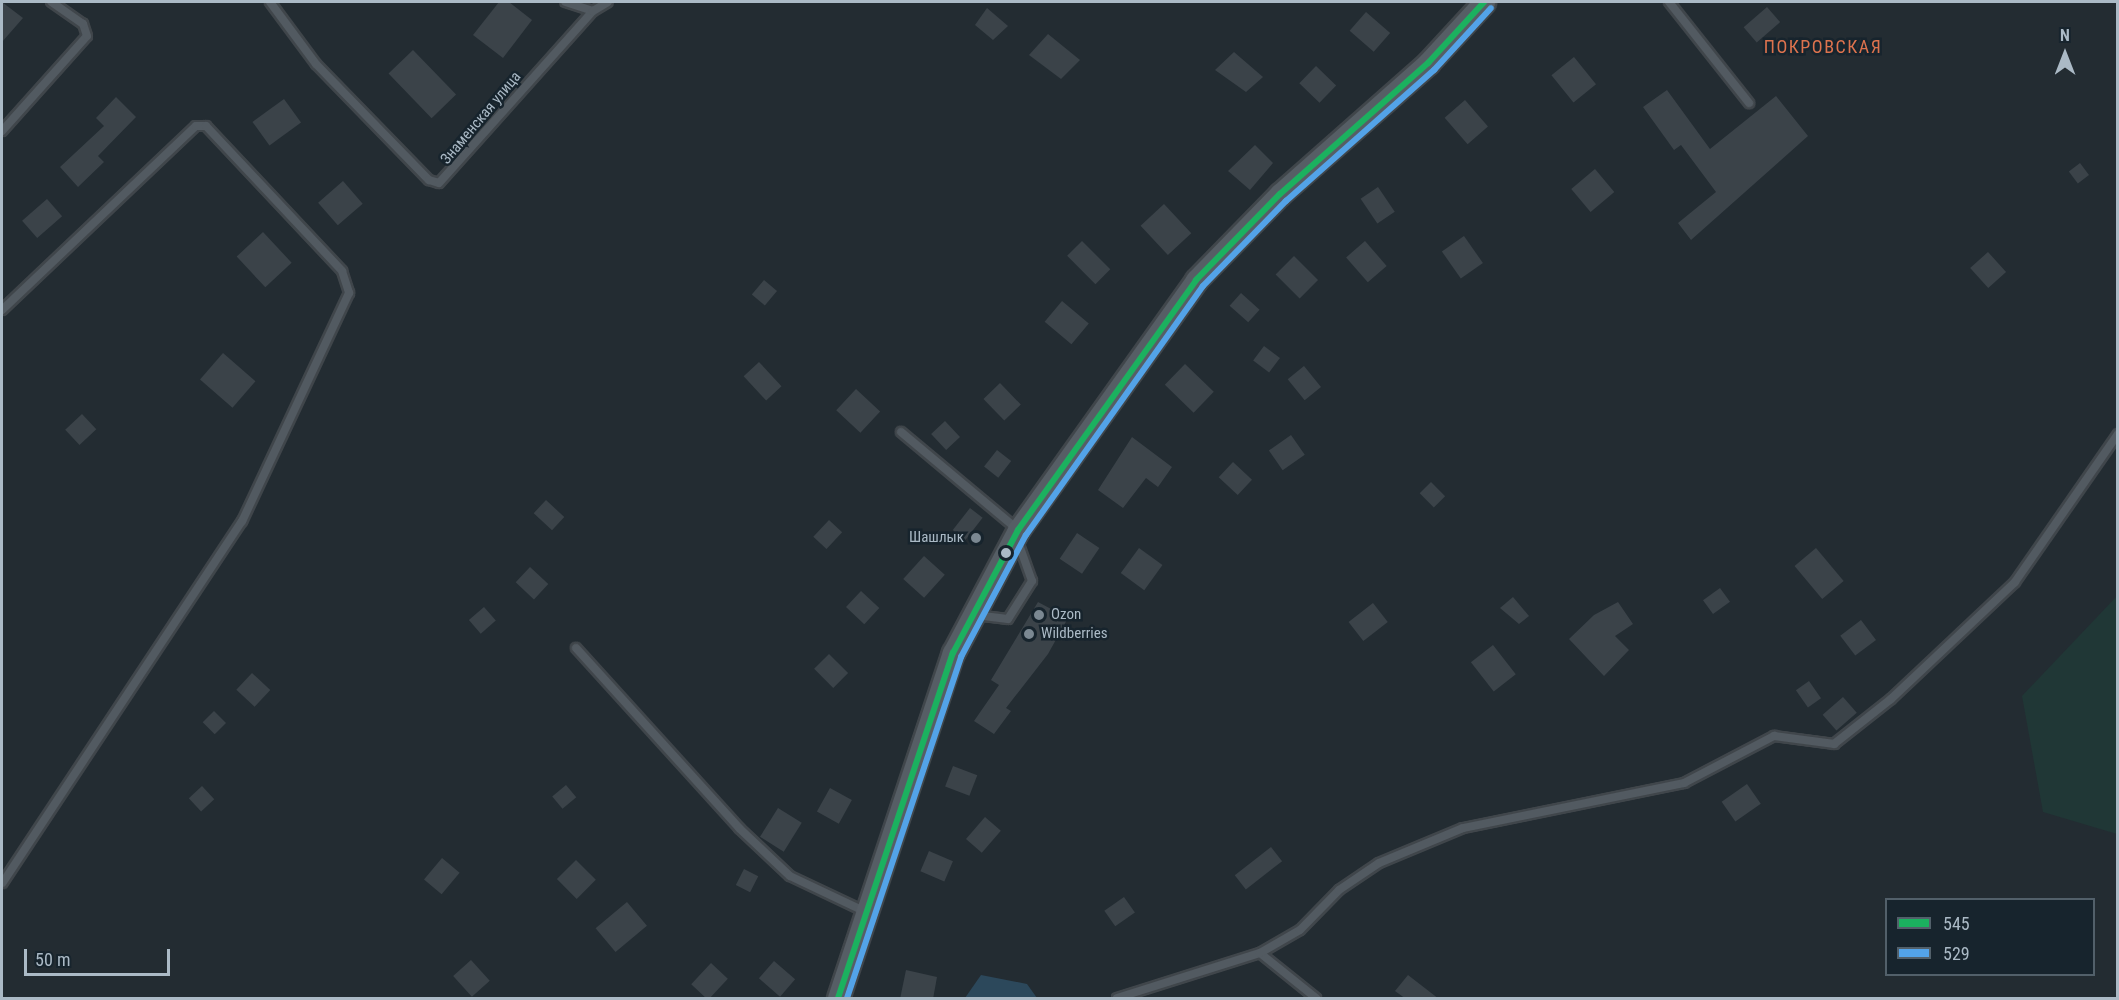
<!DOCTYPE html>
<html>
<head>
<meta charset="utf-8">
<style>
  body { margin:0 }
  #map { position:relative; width:2119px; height:1000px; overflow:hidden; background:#232c32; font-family:"Roboto Condensed",sans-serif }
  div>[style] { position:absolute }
  .green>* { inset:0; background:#203736 }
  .water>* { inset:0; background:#2c485b }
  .building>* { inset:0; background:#3b4349; transform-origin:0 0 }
  .roads { filter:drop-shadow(2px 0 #40464b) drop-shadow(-2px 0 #40464b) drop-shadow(0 2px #40464b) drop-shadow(0 -2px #40464b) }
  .service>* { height:8px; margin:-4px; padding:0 4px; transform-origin:4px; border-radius:4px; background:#525a61 }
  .secondary>* { height:21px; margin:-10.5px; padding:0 10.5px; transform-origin:10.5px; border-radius:10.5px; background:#565e65 }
  .bus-1>* { height:6px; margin:-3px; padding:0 3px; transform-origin:3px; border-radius:3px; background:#1bb15f }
  .bus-2>* { height:6px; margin:-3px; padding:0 3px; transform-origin:3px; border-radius:3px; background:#53a3e8 }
  .dots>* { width:16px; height:16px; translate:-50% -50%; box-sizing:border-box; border:3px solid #17242d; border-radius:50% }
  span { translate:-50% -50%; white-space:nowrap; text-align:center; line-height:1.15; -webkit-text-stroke:5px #17242d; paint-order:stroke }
  .street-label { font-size:15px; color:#abbac6 }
  .poi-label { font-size:15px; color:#abbac6 }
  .right { translate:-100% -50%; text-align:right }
  .left { translate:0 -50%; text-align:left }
  .quarter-label { font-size:18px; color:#dd734e; letter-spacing:1.5px }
  .frame { position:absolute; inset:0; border:3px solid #abbac6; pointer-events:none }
  .legend { position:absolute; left:1885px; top:898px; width:210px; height:78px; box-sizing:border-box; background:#17242d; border:2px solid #52606a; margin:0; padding:8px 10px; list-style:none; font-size:18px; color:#abbac6 }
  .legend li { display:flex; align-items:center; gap:12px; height:30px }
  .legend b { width:30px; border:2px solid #52606a }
  .north { position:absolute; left:2035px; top:24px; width:60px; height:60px; -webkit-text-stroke:4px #17242d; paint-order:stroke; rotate:0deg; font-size:16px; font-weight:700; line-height:24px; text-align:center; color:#abbac6 }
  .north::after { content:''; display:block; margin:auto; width:21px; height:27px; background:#abbac6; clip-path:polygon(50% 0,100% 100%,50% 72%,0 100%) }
  .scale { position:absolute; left:24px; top:949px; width:146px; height:27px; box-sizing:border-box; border:3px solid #abbac6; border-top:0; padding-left:8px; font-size:18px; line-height:21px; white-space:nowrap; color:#abbac6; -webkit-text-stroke:4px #17242d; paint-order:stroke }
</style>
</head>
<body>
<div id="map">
  <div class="green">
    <div style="clip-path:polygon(2117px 596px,2117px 834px,2043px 812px,2022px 696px)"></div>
  </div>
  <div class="water">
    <div style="clip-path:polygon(981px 975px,1027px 984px,1037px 998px,965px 998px)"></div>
  </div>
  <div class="building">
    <div style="clip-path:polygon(2px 2px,23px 18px,2px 42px)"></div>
    <div style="clip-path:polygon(499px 2px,509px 2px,532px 20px,503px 58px,473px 35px)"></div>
    <div style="left:1767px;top:7px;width:20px;height:31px;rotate:49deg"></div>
    <div style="clip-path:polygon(987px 8px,1008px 26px,993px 40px,975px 25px)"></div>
    <div style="left:1366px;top:12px;width:32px;height:25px;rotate:41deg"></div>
    <div style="clip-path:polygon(1048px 34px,1080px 60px,1061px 79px,1029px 55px)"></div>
    <div style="left:413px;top:50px;width:62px;height:34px;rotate:46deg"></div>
    <div style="clip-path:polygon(1234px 52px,1263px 77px,1246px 92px,1215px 70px)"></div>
    <div style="left:1574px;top:57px;width:35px;height:29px;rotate:51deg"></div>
    <div style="left:1316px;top:66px;width:28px;height:24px;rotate:44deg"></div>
    <div style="clip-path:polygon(1667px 90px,1710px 149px,1776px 96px,1808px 136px,1691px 240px,1678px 223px,1716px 192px,1681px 145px,1674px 150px,1643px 107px)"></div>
    <div style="clip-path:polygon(116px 97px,136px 117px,98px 156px,104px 162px,78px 187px,60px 167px,104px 126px,96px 118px)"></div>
    <div style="left:284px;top:99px;width:29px;height:39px;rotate:54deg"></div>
    <div style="left:1465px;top:100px;width:35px;height:27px;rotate:49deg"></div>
    <div style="clip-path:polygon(1255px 145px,1273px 163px,1250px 190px,1228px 171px)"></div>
    <div style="left:2080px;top:163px;width:15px;height:14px;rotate:53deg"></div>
    <div style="left:1595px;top:169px;width:30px;height:31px;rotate:50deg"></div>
    <div style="left:343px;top:181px;width:30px;height:33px;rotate:49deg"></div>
    <div style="left:1378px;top:187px;width:30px;height:21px;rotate:56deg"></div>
    <div style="left:47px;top:199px;width:23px;height:33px;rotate:49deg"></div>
    <div style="left:1164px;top:204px;width:40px;height:32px;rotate:47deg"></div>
    <div style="left:263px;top:232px;width:42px;height:36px;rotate:47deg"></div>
    <div style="left:1464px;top:236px;width:33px;height:27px;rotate:55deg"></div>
    <div style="left:1082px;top:241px;width:40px;height:21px;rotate:45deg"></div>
    <div style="left:1365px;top:241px;width:33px;height:25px;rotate:49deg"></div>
    <div style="left:1988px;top:252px;width:27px;height:24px;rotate:48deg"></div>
    <div style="left:1294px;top:256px;width:34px;height:26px;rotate:45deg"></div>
    <div style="left:764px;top:280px;width:17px;height:19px;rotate:40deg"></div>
    <div style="left:1241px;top:293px;width:25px;height:17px;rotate:42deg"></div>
    <div style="left:1062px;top:301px;width:35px;height:27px;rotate:40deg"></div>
    <div style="left:1264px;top:346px;width:20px;height:18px;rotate:37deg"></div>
    <div style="left:223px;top:353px;width:43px;height:35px;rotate:41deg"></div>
    <div style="left:759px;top:362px;width:33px;height:21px;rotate:47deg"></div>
    <div style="left:1185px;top:364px;width:40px;height:29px;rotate:44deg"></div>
    <div style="left:1304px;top:366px;width:27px;height:21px;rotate:51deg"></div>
    <div style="left:1000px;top:383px;width:30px;height:23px;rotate:46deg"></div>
    <div style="left:856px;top:389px;width:33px;height:29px;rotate:43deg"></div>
    <div style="left:82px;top:414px;width:21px;height:23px;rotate:47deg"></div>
    <div style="left:945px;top:421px;width:22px;height:19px;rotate:47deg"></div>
    <div style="left:1291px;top:435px;width:24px;height:27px;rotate:55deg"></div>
    <div style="clip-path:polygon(1132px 437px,1172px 467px,1158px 487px,1146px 478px,1123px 508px,1098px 490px)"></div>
    <div style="left:997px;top:450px;width:18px;height:21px;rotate:38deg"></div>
    <div style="left:1233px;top:462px;width:26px;height:21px;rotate:43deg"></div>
    <div style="left:1431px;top:482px;width:20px;height:16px;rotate:45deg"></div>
    <div style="left:546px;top:500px;width:25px;height:18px;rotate:43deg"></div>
    <div style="left:970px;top:508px;width:16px;height:28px;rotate:38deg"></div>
    <div style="left:829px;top:520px;width:18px;height:23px;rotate:43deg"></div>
    <div style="left:1077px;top:533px;width:27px;height:31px;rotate:34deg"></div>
    <div style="left:1139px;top:548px;width:29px;height:31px;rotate:36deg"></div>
    <div style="left:1816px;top:548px;width:43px;height:28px;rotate:50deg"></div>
    <div style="left:924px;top:556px;width:28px;height:31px;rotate:42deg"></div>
    <div style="left:530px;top:567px;width:25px;height:21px;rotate:43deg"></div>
    <div style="left:1720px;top:588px;width:17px;height:21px;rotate:54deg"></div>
    <div style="left:861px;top:591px;width:25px;height:22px;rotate:43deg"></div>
    <div style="clip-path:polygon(1513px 597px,1529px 616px,1519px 624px,1500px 608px)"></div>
    <div style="clip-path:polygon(1038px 602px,1068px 618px,1048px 654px,1006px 708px,1011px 711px,994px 734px,974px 721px,999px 685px,991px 680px)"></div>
    <div style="clip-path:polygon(1618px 602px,1633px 624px,1615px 636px,1629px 650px,1604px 676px,1569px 639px,1594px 615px)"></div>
    <div style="left:1373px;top:603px;width:24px;height:31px;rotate:52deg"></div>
    <div style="left:484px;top:607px;width:18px;height:20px;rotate:49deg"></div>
    <div style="left:1861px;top:620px;width:25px;height:26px;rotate:53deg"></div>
    <div style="left:1493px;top:645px;width:37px;height:28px;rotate:52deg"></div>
    <div style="left:829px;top:654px;width:27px;height:21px;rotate:45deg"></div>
    <div style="left:252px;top:673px;width:25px;height:23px;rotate:43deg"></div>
    <div style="left:1809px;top:681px;width:21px;height:16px;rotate:55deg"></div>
    <div style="left:1843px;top:697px;width:21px;height:27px;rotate:49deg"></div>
    <div style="left:214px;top:711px;width:17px;height:16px;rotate:45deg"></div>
    <div style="left:953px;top:766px;width:26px;height:22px;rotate:21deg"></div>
    <div style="left:1747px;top:784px;width:24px;height:31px;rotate:55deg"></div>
    <div style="left:566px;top:785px;width:16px;height:18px;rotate:50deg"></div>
    <div style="left:202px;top:786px;width:18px;height:18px;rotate:47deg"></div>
    <div style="left:830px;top:788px;width:25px;height:27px;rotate:29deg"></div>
    <div style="left:778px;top:808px;width:28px;height:34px;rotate:32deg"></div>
    <div style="left:985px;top:817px;width:21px;height:29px;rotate:41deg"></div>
    <div style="left:1271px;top:847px;width:18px;height:46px;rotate:52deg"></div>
    <div style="left:929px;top:851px;width:26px;height:22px;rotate:23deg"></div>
    <div style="left:442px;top:858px;width:23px;height:28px;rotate:40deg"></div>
    <div style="left:576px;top:860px;width:28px;height:27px;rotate:45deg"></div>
    <div style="left:744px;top:869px;width:16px;height:18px;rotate:27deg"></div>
    <div style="left:1124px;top:897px;width:19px;height:24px;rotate:55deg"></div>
    <div style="left:627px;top:902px;width:31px;height:41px;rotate:50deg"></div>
    <div style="left:471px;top:960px;width:28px;height:24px;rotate:48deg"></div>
    <div style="left:774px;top:961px;width:28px;height:23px;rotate:41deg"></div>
    <div style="left:711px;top:963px;width:23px;height:29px;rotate:43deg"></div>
    <div style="clip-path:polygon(906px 970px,937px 977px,933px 999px,900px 999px)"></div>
    <div style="clip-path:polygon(1408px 975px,1439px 999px,1406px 999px,1395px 991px)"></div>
  </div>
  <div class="roads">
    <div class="service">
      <div style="left:270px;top:2px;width:77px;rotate:53.4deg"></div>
      <div style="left:316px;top:64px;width:162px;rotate:45.8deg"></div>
      <div style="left:429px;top:180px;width:10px;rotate:17deg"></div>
      <div style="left:439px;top:183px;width:231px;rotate:-48.2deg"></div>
      <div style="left:593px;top:11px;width:29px;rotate:-162deg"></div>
      <div style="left:1669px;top:2px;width:129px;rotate:51.6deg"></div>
      <div style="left:593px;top:11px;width:17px;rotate:-31deg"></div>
      <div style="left:2px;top:131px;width:127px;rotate:-48.2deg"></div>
      <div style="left:87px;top:36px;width:13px;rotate:-108deg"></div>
      <div style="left:83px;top:24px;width:39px;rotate:-145deg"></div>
      <div style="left:2px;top:310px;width:267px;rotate:-43.5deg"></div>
      <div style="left:196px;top:126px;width:10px"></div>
      <div style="left:206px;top:126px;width:199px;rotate:46.8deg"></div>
      <div style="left:342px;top:271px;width:23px;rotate:72deg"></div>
      <div style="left:349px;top:293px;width:252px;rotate:115.1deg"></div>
      <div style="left:242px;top:521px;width:434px;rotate:123.5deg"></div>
      <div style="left:901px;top:432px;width:151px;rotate:39.9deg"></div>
      <div style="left:975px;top:615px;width:33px;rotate:7deg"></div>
      <div style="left:1008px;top:619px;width:45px;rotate:-57.7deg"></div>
      <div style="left:1032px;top:581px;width:45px;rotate:-109.7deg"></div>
      <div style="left:576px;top:648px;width:243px;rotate:47.8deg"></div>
      <div style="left:739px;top:828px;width:70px;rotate:43.3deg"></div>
      <div style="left:790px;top:876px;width:82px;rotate:25.3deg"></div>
      <div style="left:1260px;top:953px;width:72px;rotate:38.8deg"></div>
      <div style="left:1117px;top:998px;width:150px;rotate:-17.5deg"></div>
      <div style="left:1260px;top:953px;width:46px;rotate:-29.9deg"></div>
      <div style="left:1300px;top:930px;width:56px;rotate:-45.7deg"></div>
      <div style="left:1339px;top:890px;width:48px;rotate:-34deg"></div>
      <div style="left:1379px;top:863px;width:91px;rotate:-22.6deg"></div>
      <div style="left:1463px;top:828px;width:226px;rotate:-11.5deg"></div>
      <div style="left:1684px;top:783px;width:102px;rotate:-27.6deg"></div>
      <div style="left:1774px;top:736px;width:61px;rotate:7.6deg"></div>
      <div style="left:1834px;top:744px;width:73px;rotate:-38.3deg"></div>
      <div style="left:1891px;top:699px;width:170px;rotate:-43.3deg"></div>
      <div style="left:2015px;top:582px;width:180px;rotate:-55.2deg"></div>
    </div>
    <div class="secondary">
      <div style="left:838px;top:998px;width:364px;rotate:-71.6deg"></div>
      <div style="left:953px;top:653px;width:139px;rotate:-62.1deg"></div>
      <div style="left:1018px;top:530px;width:307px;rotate:-54.5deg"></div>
      <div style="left:1196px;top:280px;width:120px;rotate:-45.7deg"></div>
      <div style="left:1280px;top:194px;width:198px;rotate:-41.5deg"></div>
      <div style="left:1428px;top:63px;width:83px;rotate:-47.4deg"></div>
    </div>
  </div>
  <div class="bus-1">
    <div style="left:838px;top:998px;width:364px;rotate:-71.6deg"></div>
    <div style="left:953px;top:653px;width:139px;rotate:-62.1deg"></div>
    <div style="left:1018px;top:530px;width:307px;rotate:-54.5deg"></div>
    <div style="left:1196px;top:280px;width:120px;rotate:-45.7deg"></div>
    <div style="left:1280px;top:194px;width:198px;rotate:-41.5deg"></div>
    <div style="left:1428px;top:63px;width:83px;rotate:-47.4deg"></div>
  </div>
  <div class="bus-2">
    <div style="left:847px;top:998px;width:360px;rotate:-71.5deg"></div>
    <div style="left:961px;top:657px;width:138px;rotate:-62deg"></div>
    <div style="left:1026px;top:535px;width:305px;rotate:-54.6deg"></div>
    <div style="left:1203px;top:286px;width:119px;rotate:-45.7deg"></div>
    <div style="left:1286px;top:201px;width:198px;rotate:-41.5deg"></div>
    <div style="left:1434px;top:70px;width:84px;rotate:-47.4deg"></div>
  </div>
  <div class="dots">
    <div style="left:976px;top:538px;background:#7b8892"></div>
    <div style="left:1006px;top:553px;background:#abbac6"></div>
    <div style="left:1039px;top:615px;background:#7b8892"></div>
    <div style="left:1029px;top:634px;background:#7b8892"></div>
  </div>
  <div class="street-label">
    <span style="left:481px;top:118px;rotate:-50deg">Знаменская улица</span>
  </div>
  <div class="poi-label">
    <span class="right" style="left:964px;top:538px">Шашлык</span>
    <span class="left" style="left:1051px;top:615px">Ozon</span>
    <span class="left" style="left:1041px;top:634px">Wildberries</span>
  </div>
  <div class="quarter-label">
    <span style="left:1823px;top:47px">ПОКРОВСКАЯ</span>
  </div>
  <div class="frame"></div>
  <ul class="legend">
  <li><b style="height:8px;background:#1bb15f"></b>545</li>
  <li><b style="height:8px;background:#53a3e8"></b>529</li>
  </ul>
  <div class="north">N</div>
  <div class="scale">50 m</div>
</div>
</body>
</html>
